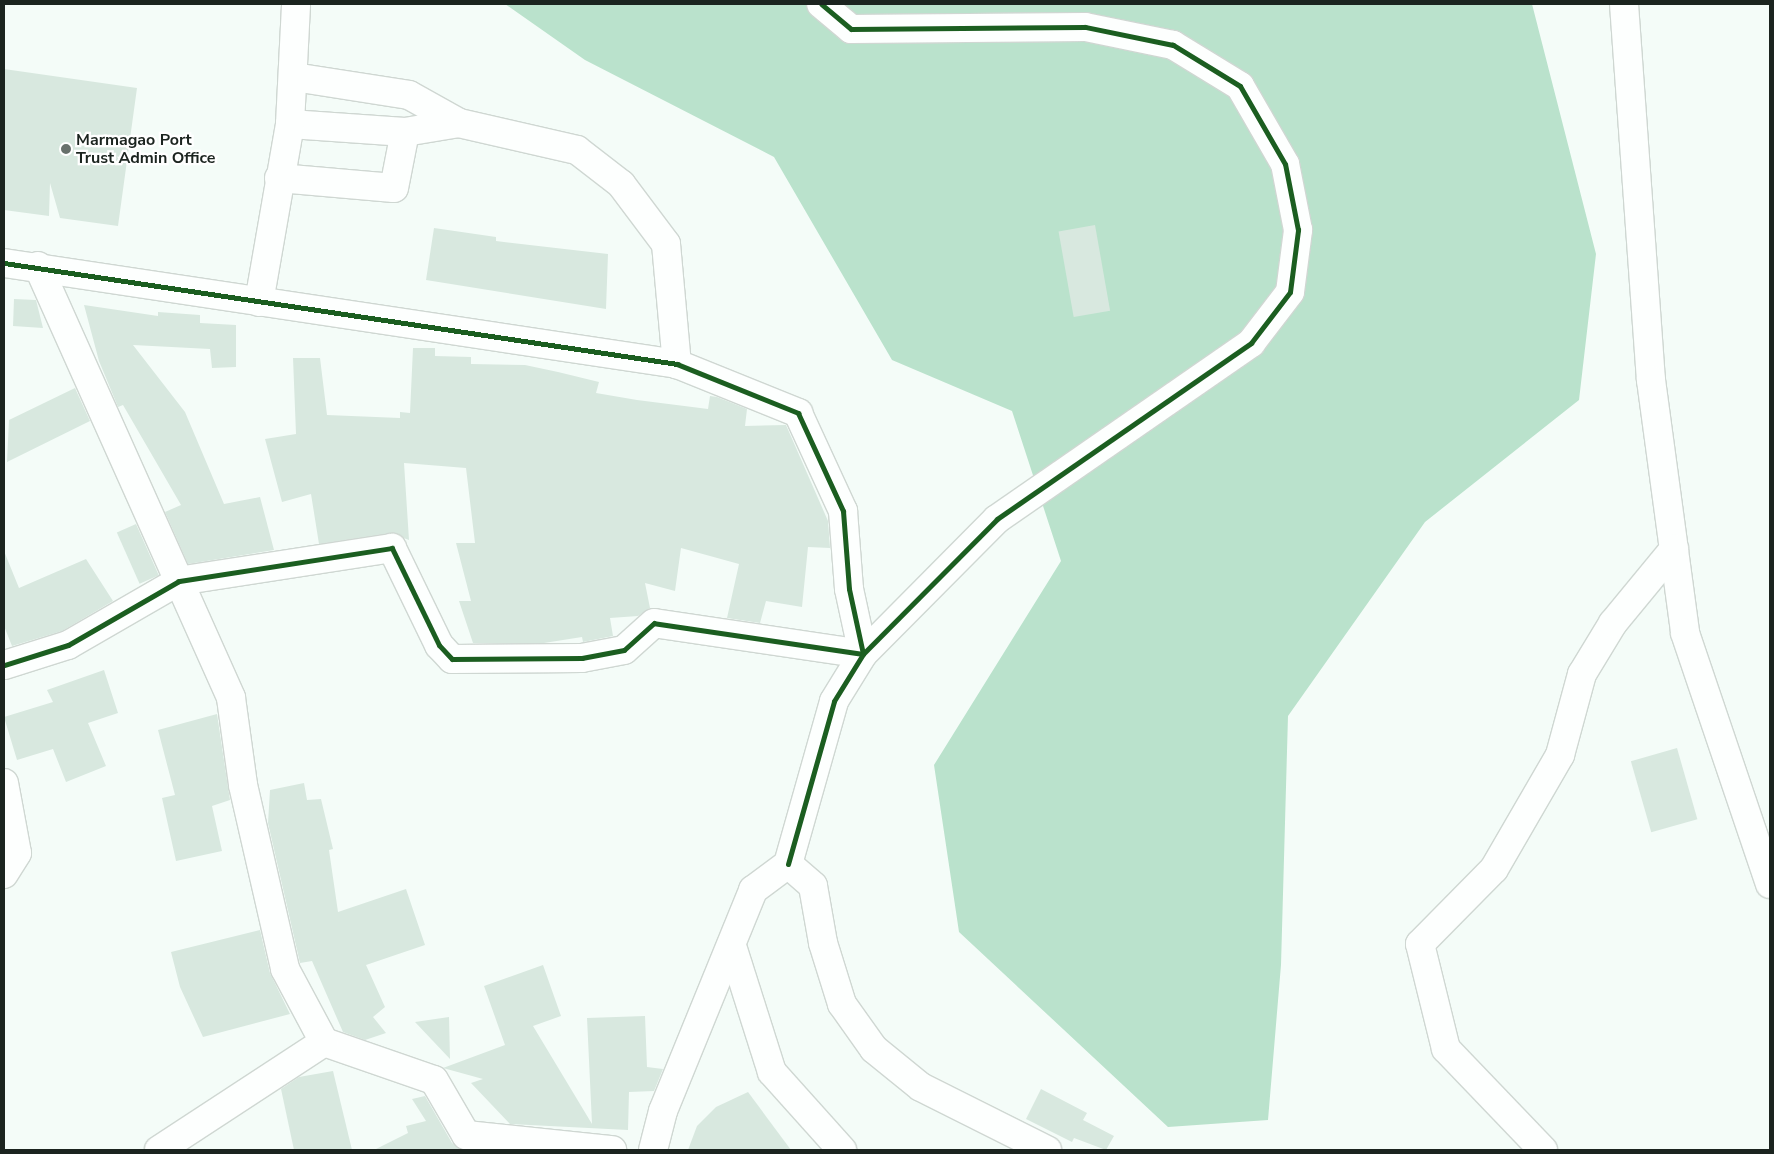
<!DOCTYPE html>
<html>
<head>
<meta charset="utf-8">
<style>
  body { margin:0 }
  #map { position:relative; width:1774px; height:1154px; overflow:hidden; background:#f4fcf8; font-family:"Nunito Sans",sans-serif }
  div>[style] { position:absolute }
  .forest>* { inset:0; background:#bae2cc }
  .building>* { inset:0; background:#d8e8df; transform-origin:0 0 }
  .roads { filter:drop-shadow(1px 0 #cfd7d2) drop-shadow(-1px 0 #cfd7d2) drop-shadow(0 1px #cfd7d2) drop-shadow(0 -1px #cfd7d2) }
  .minor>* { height:28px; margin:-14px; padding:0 14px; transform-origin:14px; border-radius:14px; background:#fdfffe }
  .major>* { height:28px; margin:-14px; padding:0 14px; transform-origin:14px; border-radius:14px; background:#fdfffe }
  .cycleway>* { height:5px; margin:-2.5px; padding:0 2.5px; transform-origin:2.5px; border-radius:2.5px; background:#1b5e20 }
  .dots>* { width:14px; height:14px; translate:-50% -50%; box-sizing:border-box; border:2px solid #fff; border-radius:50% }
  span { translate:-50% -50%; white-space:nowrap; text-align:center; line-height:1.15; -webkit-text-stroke:4.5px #fff; paint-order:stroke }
  .poi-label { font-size:16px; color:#1b241f; font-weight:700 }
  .left { translate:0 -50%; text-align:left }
  .frame { position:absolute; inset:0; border:5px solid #1b241f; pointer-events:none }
</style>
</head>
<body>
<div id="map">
  <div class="forest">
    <div style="clip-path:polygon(505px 4px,1532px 4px,1596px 254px,1579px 400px,1425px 522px,1288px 716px,1281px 965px,1268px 1120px,1168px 1127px,959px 932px,934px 765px,1061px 561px,1012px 411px,892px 360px,774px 157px,585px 60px)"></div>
  </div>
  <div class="building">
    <div style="clip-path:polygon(4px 69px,137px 88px,118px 226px,60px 218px,50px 183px,49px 216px,4px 210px)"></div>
    <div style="left:1095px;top:225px;width:87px;height:37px;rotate:80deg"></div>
    <div style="clip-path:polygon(434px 228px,496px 237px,496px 241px,608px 254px,606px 309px,426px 280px)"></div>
    <div style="clip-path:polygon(14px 299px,36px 300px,43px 328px,13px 326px)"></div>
    <div style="clip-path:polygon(84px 305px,158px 316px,158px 312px,200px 315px,200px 323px,236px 325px,236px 367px,212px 368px,210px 349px,133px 345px,185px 412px,224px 504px,260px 497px,274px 550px,188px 564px,165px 512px,181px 505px,123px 405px,118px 407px,99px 361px)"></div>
    <div style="clip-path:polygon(413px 348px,435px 348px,435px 356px,471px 357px,471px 364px,525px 365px,558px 372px,599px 382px,596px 393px,637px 400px,708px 409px,710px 396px,717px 397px,747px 409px,745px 426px,786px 425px,828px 521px,830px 548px,808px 547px,802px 607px,766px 601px,760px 623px,727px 618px,739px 564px,681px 548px,675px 591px,645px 583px,650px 608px,638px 616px,610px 618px,613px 636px,583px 642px,582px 637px,544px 643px,473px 643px,459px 601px,471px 601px,456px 543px,475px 543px,466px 468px,404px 463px,409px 540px,390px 533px,319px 544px,311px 494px,282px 502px,265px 439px,296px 434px,293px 358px,320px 358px,327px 415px,400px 418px,400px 412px,410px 413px)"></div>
    <div style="clip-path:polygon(75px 388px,90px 421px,7px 462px,9px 420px)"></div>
    <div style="left:136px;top:524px;width:56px;height:21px;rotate:66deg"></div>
    <div style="clip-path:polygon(4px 551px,19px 588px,86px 559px,113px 601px,62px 631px,12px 646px,4px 626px)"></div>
    <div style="clip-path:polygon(104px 670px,118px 713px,88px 723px,106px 766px,66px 782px,53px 749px,17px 760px,4px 717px,53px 702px,47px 690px)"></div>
    <div style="clip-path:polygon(217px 714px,230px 800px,212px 806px,222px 851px,176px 861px,162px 798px,175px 795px,158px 730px)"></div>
    <div style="left:1677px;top:748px;width:74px;height:48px;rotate:74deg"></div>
    <div style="clip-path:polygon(304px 783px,307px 800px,321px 799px,333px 849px,329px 850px,338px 912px,406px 889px,425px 945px,366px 965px,385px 1007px,373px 1017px,386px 1033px,365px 1040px,343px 1032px,312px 961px,300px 963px,268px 823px,270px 790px)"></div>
    <div style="clip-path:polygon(260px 930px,270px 973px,290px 1014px,203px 1037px,180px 987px,171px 952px)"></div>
    <div style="clip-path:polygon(543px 965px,561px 1016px,533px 1026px,592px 1124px,587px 1018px,645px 1016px,647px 1067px,663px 1069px,654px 1091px,629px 1092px,628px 1130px,510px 1124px,471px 1083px,483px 1079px,443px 1068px,505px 1045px,484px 986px)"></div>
    <div style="clip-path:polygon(449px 1017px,450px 1059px,415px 1022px)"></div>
    <div style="clip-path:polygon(333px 1071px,352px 1150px,294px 1150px,281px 1089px,299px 1077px)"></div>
    <div style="clip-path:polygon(1041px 1089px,1087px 1113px,1083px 1120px,1114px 1136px,1106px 1150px,1074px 1138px,1072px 1142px,1026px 1119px)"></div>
    <div style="clip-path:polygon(748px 1092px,791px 1150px,688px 1150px,697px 1126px,716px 1107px)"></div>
    <div style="clip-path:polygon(425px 1096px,452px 1143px,463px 1150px,374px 1150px,408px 1133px,406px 1126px,426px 1121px,412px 1099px)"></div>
  </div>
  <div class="roads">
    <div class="minor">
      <div style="left:1624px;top:4px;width:377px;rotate:85.9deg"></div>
      <div style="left:1651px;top:380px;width:255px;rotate:82.3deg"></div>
      <div style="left:1685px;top:633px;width:265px;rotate:71.3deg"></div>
      <div style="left:294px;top:77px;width:116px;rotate:8.9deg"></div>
      <div style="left:409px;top:95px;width:57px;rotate:29.2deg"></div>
      <div style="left:459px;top:123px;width:121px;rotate:12.9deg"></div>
      <div style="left:577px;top:150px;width:56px;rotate:37.7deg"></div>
      <div style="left:621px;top:184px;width:75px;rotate:53.1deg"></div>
      <div style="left:666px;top:244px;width:121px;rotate:84.8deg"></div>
      <div style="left:290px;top:124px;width:115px;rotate:4deg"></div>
      <div style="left:405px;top:132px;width:55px;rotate:-9.5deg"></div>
      <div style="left:279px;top:178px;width:115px;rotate:5deg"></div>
      <div style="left:394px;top:188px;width:57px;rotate:-78.9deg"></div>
      <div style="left:4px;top:263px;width:681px;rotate:8.53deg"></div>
      <div style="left:677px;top:364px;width:131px;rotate:22deg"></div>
      <div style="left:798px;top:413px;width:108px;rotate:65.3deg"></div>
      <div style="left:843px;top:511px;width:78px;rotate:85.6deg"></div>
      <div style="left:849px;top:589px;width:66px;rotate:77.8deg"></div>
      <div style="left:863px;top:654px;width:211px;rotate:-171.6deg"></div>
      <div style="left:654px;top:623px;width:40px;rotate:138deg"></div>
      <div style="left:624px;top:650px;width:43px;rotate:169.2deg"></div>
      <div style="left:582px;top:658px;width:130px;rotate:179.6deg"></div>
      <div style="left:452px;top:659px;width:19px;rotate:-133deg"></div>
      <div style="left:439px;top:645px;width:108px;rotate:-115.9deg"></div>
      <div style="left:392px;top:548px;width:216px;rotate:171.2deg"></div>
      <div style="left:179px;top:581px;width:128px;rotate:150deg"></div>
      <div style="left:68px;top:645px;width:67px;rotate:162.6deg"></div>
      <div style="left:38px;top:266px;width:473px;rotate:65.9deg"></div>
      <div style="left:231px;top:698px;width:88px;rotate:82.1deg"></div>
      <div style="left:243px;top:785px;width:189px;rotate:77.1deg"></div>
      <div style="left:285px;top:969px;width:83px;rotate:61.9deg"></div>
      <div style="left:324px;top:1042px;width:116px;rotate:19.1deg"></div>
      <div style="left:434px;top:1080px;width:64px;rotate:59.8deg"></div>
      <div style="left:466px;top:1135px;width:147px;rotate:5.9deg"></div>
      <div style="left:259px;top:302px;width:181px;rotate:-80.1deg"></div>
      <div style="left:290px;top:124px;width:120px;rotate:-87.1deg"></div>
      <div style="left:4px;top:783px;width:71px;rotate:79.5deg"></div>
      <div style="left:17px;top:853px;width:25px;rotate:122deg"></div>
      <div style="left:788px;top:864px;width:169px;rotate:-74.2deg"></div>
      <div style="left:834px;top:701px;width:55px;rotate:-58.3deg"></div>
      <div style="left:863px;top:654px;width:190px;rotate:-45.2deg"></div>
      <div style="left:997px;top:519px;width:309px;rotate:-34.7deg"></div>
      <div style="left:1251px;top:343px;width:64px;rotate:-52.6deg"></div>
      <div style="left:1290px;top:292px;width:63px;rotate:-82.6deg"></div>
      <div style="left:1298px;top:230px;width:67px;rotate:-101.1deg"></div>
      <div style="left:1285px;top:164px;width:90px;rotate:-120deg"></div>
      <div style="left:1240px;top:86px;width:79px;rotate:-148.5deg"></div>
      <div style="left:1173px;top:45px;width:90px;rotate:-168.4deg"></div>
      <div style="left:1085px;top:27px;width:234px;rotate:179.5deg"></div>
      <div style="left:851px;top:29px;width:39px;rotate:-140deg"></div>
      <div style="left:732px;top:946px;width:132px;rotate:72.4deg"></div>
      <div style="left:772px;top:1072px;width:105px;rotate:48.1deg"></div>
      <div style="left:159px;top:1150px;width:197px;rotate:-33.2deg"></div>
      <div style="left:1543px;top:1150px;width:140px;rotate:-133.8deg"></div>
      <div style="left:1446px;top:1049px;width:108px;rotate:-103.9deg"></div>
      <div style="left:1420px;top:944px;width:105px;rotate:-45.4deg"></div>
      <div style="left:1494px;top:869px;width:132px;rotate:-59.9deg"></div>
      <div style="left:1560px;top:755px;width:84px;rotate:-74.8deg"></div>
      <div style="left:1582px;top:674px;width:60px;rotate:-58.7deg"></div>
      <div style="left:1613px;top:623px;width:96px;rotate:-50.5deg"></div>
    </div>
    <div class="major">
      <div style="left:653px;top:1150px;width:40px;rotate:-75.6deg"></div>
      <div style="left:663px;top:1111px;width:239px;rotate:-67.8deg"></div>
      <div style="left:753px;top:890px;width:44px;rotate:-36.6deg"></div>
      <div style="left:788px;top:864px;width:33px;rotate:41deg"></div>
      <div style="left:813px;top:886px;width:58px;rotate:80deg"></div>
      <div style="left:823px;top:943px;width:64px;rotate:72.7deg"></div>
      <div style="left:842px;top:1004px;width:55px;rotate:54.6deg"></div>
      <div style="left:874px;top:1049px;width:60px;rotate:39deg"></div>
      <div style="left:921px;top:1087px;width:141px;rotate:26.6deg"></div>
    </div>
  </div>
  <div class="cycleway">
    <div style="left:4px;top:263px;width:681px;rotate:8.53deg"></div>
    <div style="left:677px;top:364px;width:131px;rotate:22deg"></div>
    <div style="left:798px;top:413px;width:108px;rotate:65.3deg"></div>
    <div style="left:843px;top:511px;width:78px;rotate:85.6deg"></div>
    <div style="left:849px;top:589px;width:66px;rotate:77.8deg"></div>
    <div style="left:863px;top:654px;width:211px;rotate:-171.6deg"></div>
    <div style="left:654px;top:623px;width:40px;rotate:138deg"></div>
    <div style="left:624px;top:650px;width:43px;rotate:169.2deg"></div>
    <div style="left:582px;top:658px;width:130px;rotate:179.6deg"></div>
    <div style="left:452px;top:659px;width:19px;rotate:-133deg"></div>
    <div style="left:439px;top:645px;width:108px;rotate:-115.9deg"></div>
    <div style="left:392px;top:548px;width:216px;rotate:171.2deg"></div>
    <div style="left:179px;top:581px;width:128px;rotate:150deg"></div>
    <div style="left:68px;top:645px;width:67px;rotate:162.6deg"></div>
    <div style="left:788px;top:864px;width:169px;rotate:-74.2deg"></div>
    <div style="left:834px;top:701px;width:55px;rotate:-58.3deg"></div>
    <div style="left:863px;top:654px;width:190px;rotate:-45.2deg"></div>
    <div style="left:997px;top:519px;width:309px;rotate:-34.7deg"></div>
    <div style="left:1251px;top:343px;width:64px;rotate:-52.6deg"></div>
    <div style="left:1290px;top:292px;width:63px;rotate:-82.6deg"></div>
    <div style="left:1298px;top:230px;width:67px;rotate:-101.1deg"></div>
    <div style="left:1285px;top:164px;width:90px;rotate:-120deg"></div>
    <div style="left:1240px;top:86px;width:79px;rotate:-148.5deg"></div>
    <div style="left:1173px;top:45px;width:90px;rotate:-168.4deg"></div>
    <div style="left:1085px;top:27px;width:234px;rotate:179.5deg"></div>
    <div style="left:851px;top:29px;width:39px;rotate:-140deg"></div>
  </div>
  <div class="dots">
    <div style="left:66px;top:149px;background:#67706b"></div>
  </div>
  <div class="poi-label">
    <span class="left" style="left:76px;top:149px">Marmagao Port<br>Trust Admin Office</span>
  </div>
  <div class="frame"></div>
</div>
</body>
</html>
